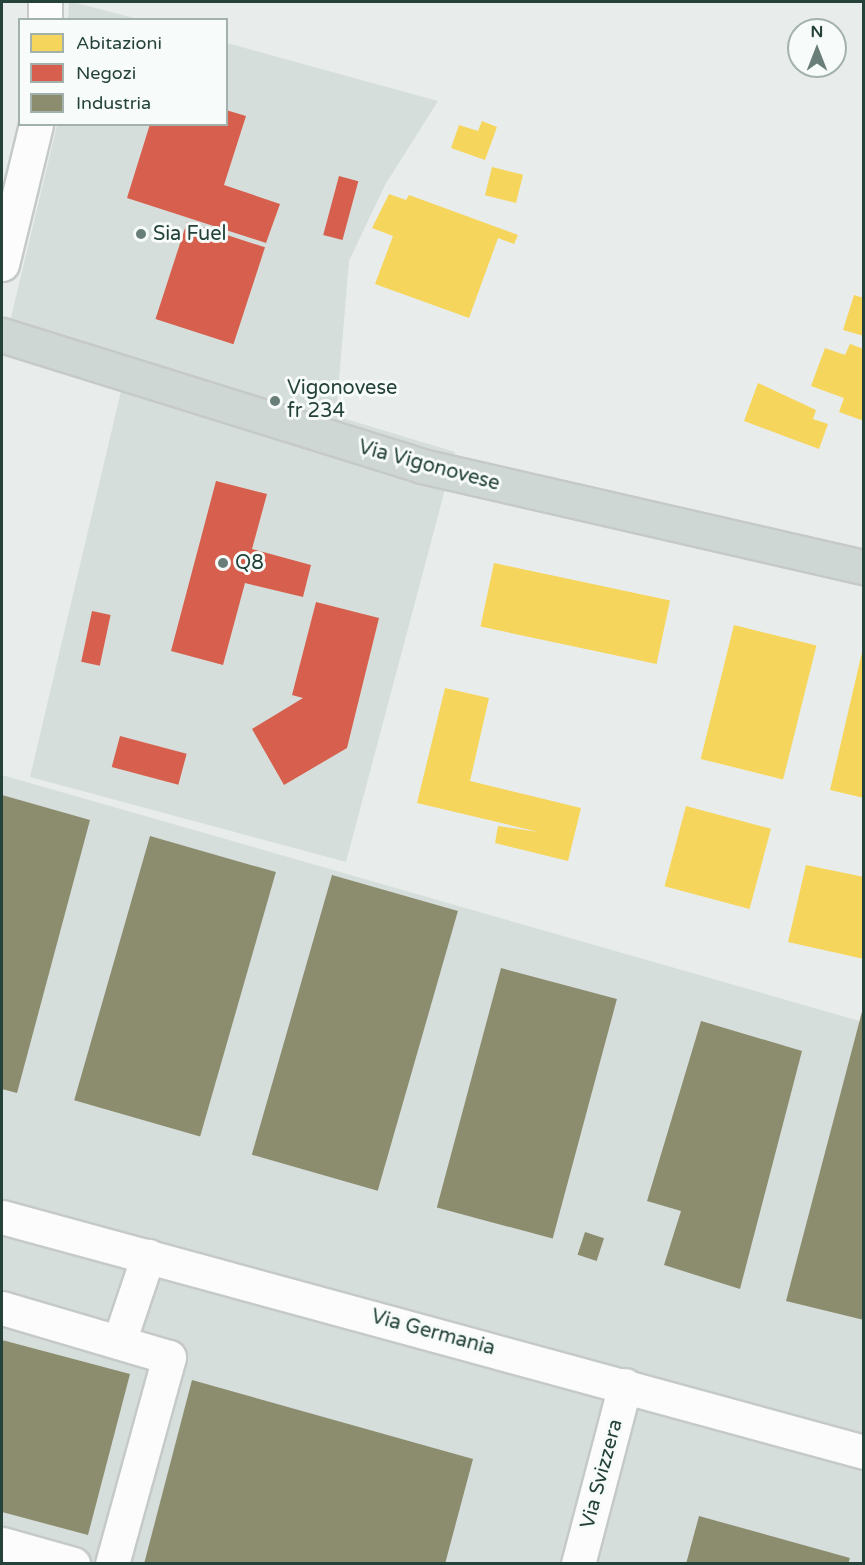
<!DOCTYPE html>
<html>
<head>
<meta charset="utf-8">
<style>
  body { margin:0 }
  #map { position:relative; width:865px; height:1565px; overflow:hidden; background:#e8edeb; font-family:"Varela Round",sans-serif }
  div>[style] { position:absolute }
  .built>* { inset:0; background:#d6dedb }
  .homes>* { inset:0; background:#f6d55c; transform-origin:0 0 }
  .shops>* { inset:0; background:#d6604d; transform-origin:0 0 }
  .industry>* { inset:0; background:#8c8c6e; transform-origin:0 0 }
  .roads { filter:drop-shadow(2px 0 #c5cac8) drop-shadow(-2px 0 #c5cac8) drop-shadow(0 2px #c5cac8) drop-shadow(0 -2px #c5cac8) }
  .minor>* { height:33px; margin:-16.5px; padding:0 16.5px; transform-origin:16.5px; border-radius:16.5px; background:#fcfcfc }
  .major>* { height:33px; margin:-16.5px; padding:0 16.5px; transform-origin:16.5px; border-radius:16.5px; background:#cfd7d5 }
  .dots>* { width:16px; height:16px; translate:-50% -50%; box-sizing:border-box; border:3px solid #f7fbf9; border-radius:50% }
  span { translate:-50% -50%; white-space:nowrap; text-align:center; line-height:1.15; -webkit-text-stroke:6px #f7fbf9; paint-order:stroke }
  .poi-label { font-size:20px; color:#24423a }
  .left { translate:0 -50%; text-align:left }
  .street-label { font-size:20px; color:#24423a }
  .frame { position:absolute; inset:0; border:3px solid #24423a; pointer-events:none }
  .legend { position:absolute; left:18px; top:18px; width:210px; height:108px; box-sizing:border-box; background:#f7fbf9; border:2px solid #a3b1ad; margin:0; padding:8px 10px; list-style:none; font-size:18px; color:#24423a }
  .legend li { display:flex; align-items:center; gap:12px; height:30px }
  .legend b { width:30px; border:2px solid #a3b1ad }
  .north { position:absolute; left:787px; top:18px; width:60px; height:60px; box-sizing:border-box; background:#f7fbf9; border:2px solid #a3b1ad; border-radius:50%; rotate:0deg; font-size:16px; font-weight:700; line-height:24px; text-align:center; color:#24423a }
  .north::after { content:''; display:block; margin:auto; width:21px; height:27px; background:#697e78; clip-path:polygon(50% 0,100% 100%,50% 72%,0 100%) }
</style>
</head>
<body>
<div id="map">
  <div class="built">
    <div style="clip-path:polygon(69px 2px,72px 2px,138px 19px,68px 19px)"></div>
    <div style="clip-path:polygon(227px 43px,438px 101px,385px 185px,349px 261px,336px 416px,455px 452px,346px 862px,30px 777px,121px 391px,2px 355px,57px 125px,226px 124px)"></div>
    <div style="clip-path:polygon(2px 775px,863px 1022px,863px 1563px,2px 1563px)"></div>
  </div>
  <div class="homes">
    <div style="clip-path:polygon(482px 121px,497px 127px,485px 160px,451px 148px,459px 125px,478px 131px)"></div>
    <div style="left:492px;top:167px;width:32px;height:29px;rotate:14deg"></div>
    <div style="clip-path:polygon(389px 194px,406px 200px,409px 195px,518px 235px,514px 244px,498px 238px,469px 318px,375px 284px,393px 236px,372px 228px)"></div>
    <div style="clip-path:polygon(854px 295px,864px 298px,864px 336px,843px 330px)"></div>
    <div style="clip-path:polygon(850px 344px,864px 349px,864px 421px,839px 412px,844px 398px,811px 386px,825px 348px,845px 355px)"></div>
    <div style="clip-path:polygon(758px 383px,816px 410px,813px 419px,828px 424px,819px 449px,744px 421px)"></div>
    <div style="left:494px;top:563px;width:180px;height:65px;rotate:12deg"></div>
    <div style="left:734px;top:625px;width:85px;height:138px;rotate:14deg"></div>
    <div style="clip-path:polygon(863px 648px,864px 648px,864px 798px,830px 790px)"></div>
    <div style="clip-path:polygon(445px 688px,489px 698px,470px 781px,581px 808px,568px 861px,495px 843px,498px 826px,539px 832px,417px 803px)"></div>
    <div style="left:686px;top:806px;width:88px;height:83px;rotate:15deg"></div>
    <div style="clip-path:polygon(806px 865px,864px 877px,864px 959px,788px 942px)"></div>
  </div>
  <div class="shops">
    <div style="clip-path:polygon(226px 110px,246px 116px,224px 185px,280px 204px,266px 243px,127px 198px,150px 124px,226px 124px)"></div>
    <div style="left:339px;top:176px;width:20px;height:61px;rotate:15deg"></div>
    <div style="left:187px;top:222px;width:82px;height:102px;rotate:18deg"></div>
    <div style="clip-path:polygon(216px 481px,267px 494px,252px 549px,311px 565px,303px 597px,245px 583px,223px 665px,171px 651px)"></div>
    <div style="clip-path:polygon(316px 602px,379px 618px,347px 748px,284px 785px,252px 729px,303px 698px,292px 695px)"></div>
    <div style="left:92px;top:611px;width:19px;height:52px;rotate:12deg"></div>
    <div style="left:120px;top:736px;width:69px;height:32px;rotate:15deg"></div>
  </div>
  <div class="industry">
    <div style="clip-path:polygon(2px 795px,90px 820px,17px 1093px,2px 1089px)"></div>
    <div style="left:150px;top:836px;width:131px;height:275px;rotate:16deg"></div>
    <div style="left:332px;top:875px;width:131px;height:291px;rotate:16deg"></div>
    <div style="left:501px;top:968px;width:120px;height:248px;rotate:15deg"></div>
    <div style="clip-path:polygon(864px 1004px,864px 1320px,786px 1301px)"></div>
    <div style="clip-path:polygon(701px 1021px,802px 1051px,740px 1289px,664px 1265px,681px 1211px,647px 1201px)"></div>
    <div style="left:585px;top:1232px;width:20px;height:24px;rotate:18deg"></div>
    <div style="clip-path:polygon(2px 1340px,130px 1374px,88px 1535px,2px 1512px)"></div>
    <div style="clip-path:polygon(192px 1380px,473px 1459px,445px 1564px,144px 1564px)"></div>
    <div style="clip-path:polygon(699px 1516px,850px 1558px,848px 1564px,686px 1564px)"></div>
  </div>
  <div class="roads">
    <div class="minor">
      <div style="left:45px;top:20px;width:18px;rotate:-90deg"></div>
      <div style="left:2px;top:264px;width:144px;rotate:-76.3deg"></div>
      <div style="left:2px;top:1217px;width:893px;rotate:15.25deg"></div>
      <div style="left:2px;top:1308px;width:174px;rotate:16.4deg"></div>
      <div style="left:169px;top:1357px;width:215px;rotate:105.4deg"></div>
      <div style="left:119px;top:1342px;width:91px;rotate:-71.4deg"></div>
      <div style="left:2px;top:1544px;width:74px;rotate:15.7deg"></div>
      <div style="left:578px;top:1564px;width:185px;rotate:-75.3deg"></div>
    </div>
    <div class="major">
      <div style="left:2px;top:335px;width:440px;rotate:17.3deg"></div>
      <div style="left:422px;top:466px;width:453px;rotate:12.9deg"></div>
    </div>
  </div>
  <div class="dots">
    <div style="left:141px;top:234px;background:#697e78"></div>
    <div style="left:275px;top:401px;background:#697e78"></div>
    <div style="left:223px;top:563px;background:#697e78"></div>
  </div>
  <div class="poi-label">
    <span class="left" style="left:153px;top:234px">Sia Fuel</span>
    <span class="left" style="left:287px;top:400px">Vigonovese<br>fr 234</span>
    <span class="left" style="left:235px;top:563px">Q8</span>
  </div>
  <div class="street-label">
    <span style="left:429px;top:466px;rotate:15deg">Via Vigonovese</span>
    <span style="left:433px;top:1333px;rotate:15deg">Via Germania</span>
    <span style="left:602px;top:1474px;rotate:-75deg">Via Svizzera</span>
  </div>
  <div class="frame"></div>
  <ul class="legend">
  <li><b style="height:16px;background:#f6d55c"></b>Abitazioni</li>
  <li><b style="height:16px;background:#d6604d"></b>Negozi</li>
  <li><b style="height:16px;background:#8c8c6e"></b>Industria</li>
  </ul>
  <div class="north">N</div>
</div>
</body>
</html>
